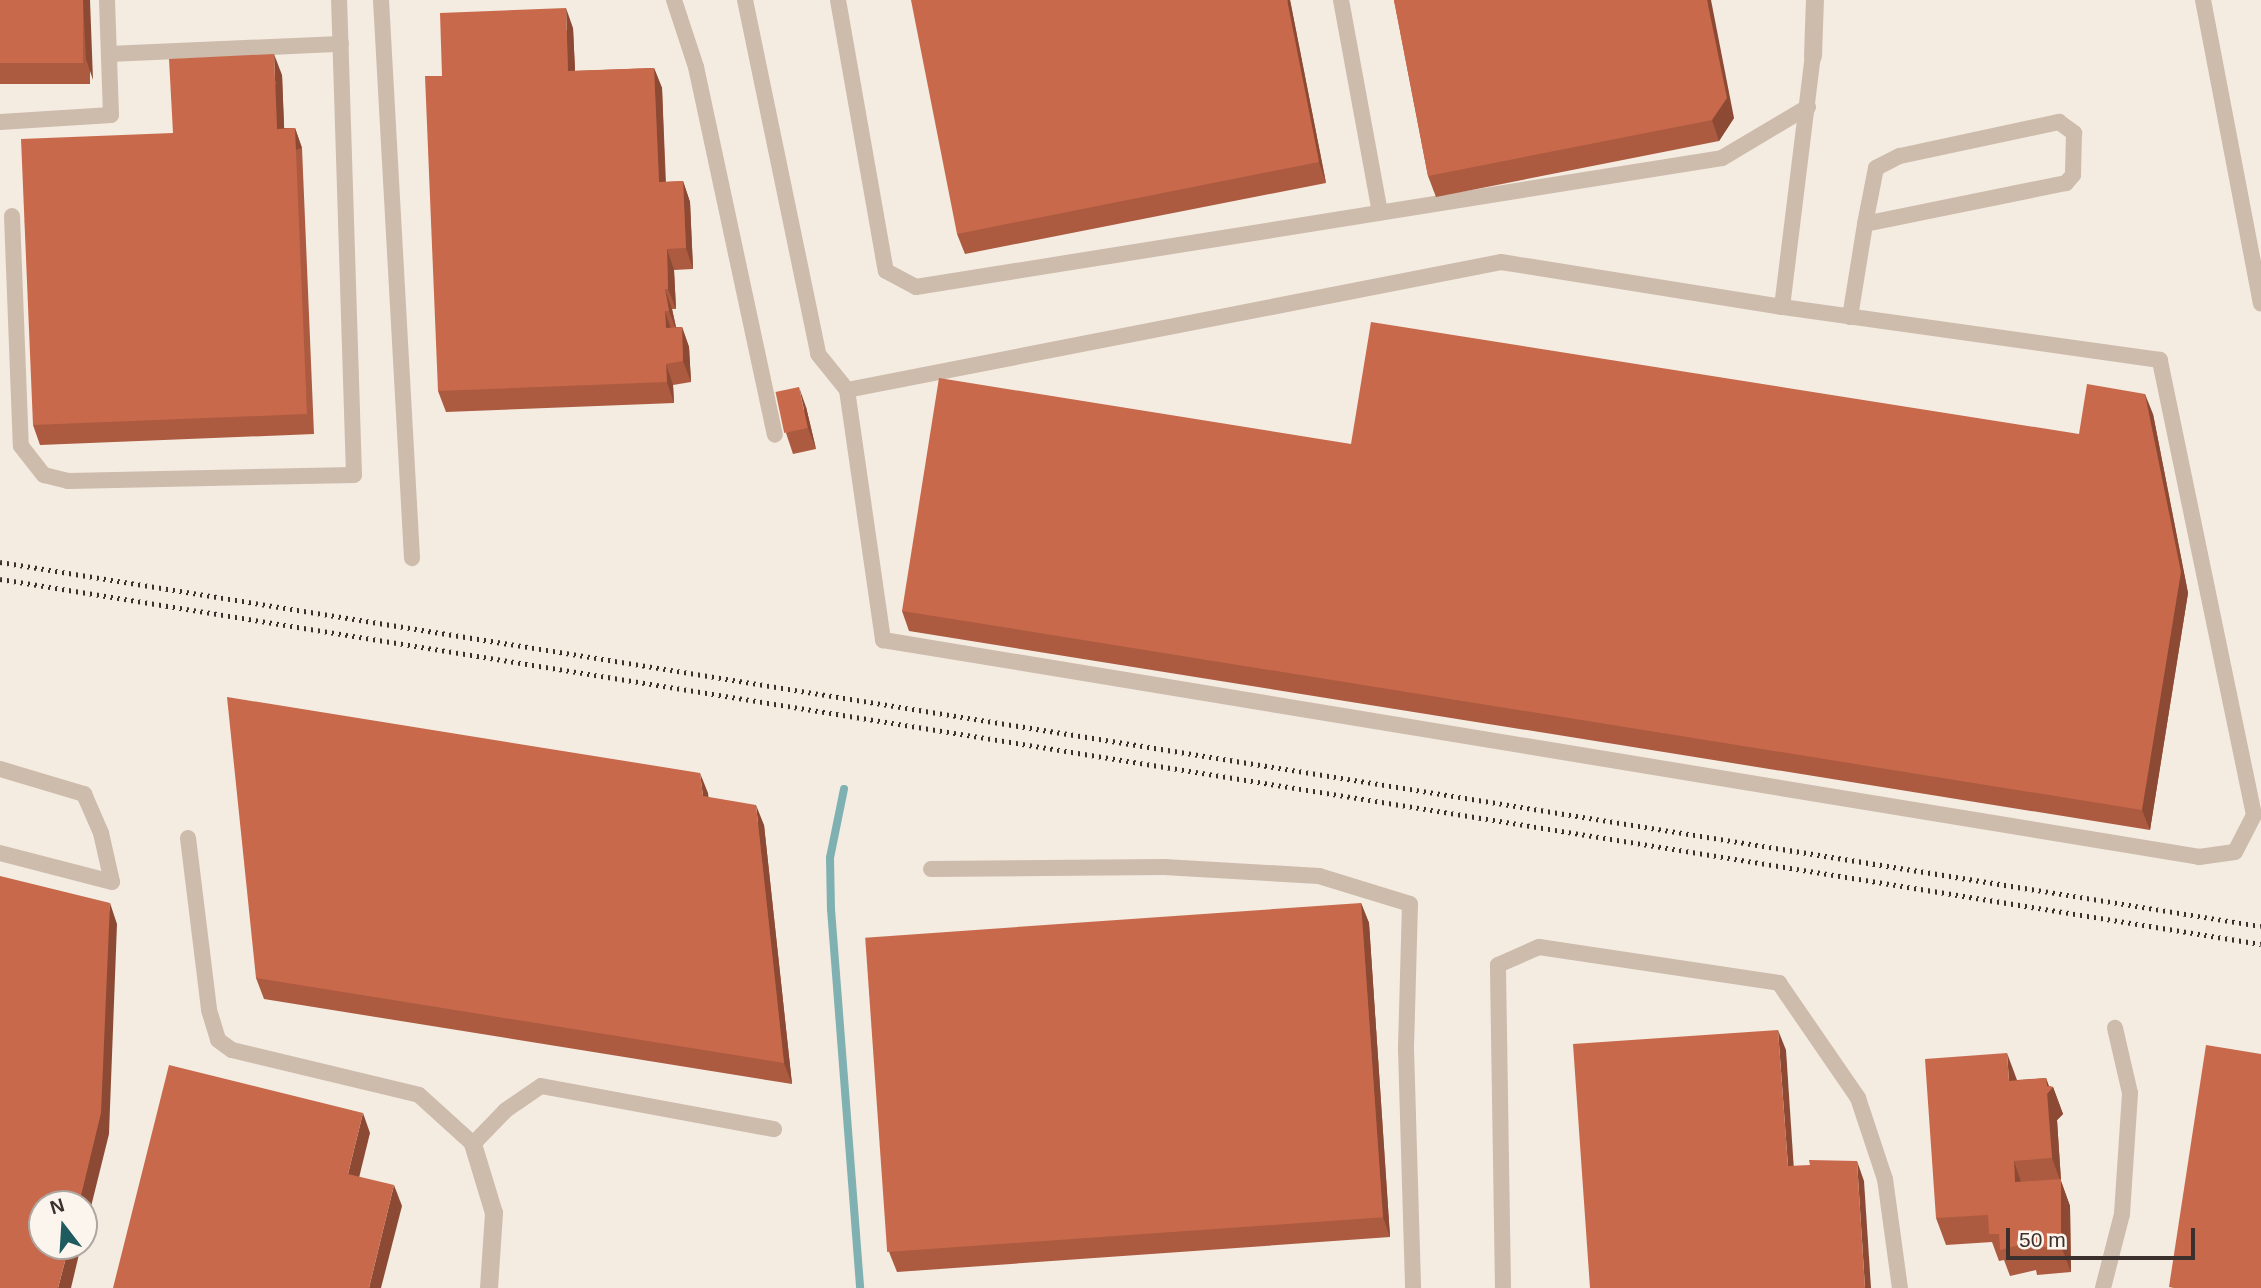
<!DOCTYPE html>
<html>
<head>
<meta charset="utf-8">
<style>
  body { margin:0 }
  #map { position:relative; width:2261px; height:1288px; overflow:hidden; background:#f4ebe1; font-family:Helvetica,sans-serif }
  div>[style] { position:absolute }
  .stream>* { height:8px; margin:-4px; padding:0 4px; transform-origin:4px; border-radius:4px; background:#7fb0b2 }
  .lane>* { height:16px; margin:-8px; padding:0 8px; transform-origin:8px; border-radius:8px; background:#cdbbac }
  .street>* { height:18px; margin:-9px; padding:0 9px; transform-origin:9px; border-radius:9px; background:#cdbbac }
  .rail>* { height:5px; margin-top:-2.5px; transform-origin:0; background:repeating-linear-gradient(90deg,#3b302b 0 2px,transparent 0 7px) }
  .wall>* { inset:0; background:#ac5a40; transform-origin:0 0 }
  .shaded-wall>* { inset:0; background:#8c4a34; transform-origin:0 0 }
  .building>* { inset:0; background:#c8694b; transform-origin:0 0 }
  span { translate:-50% -50%; white-space:nowrap; text-align:center; line-height:1.15; -webkit-text-stroke:5px #fbf5ee; paint-order:stroke }
  .north { position:absolute; left:28px; top:1190px; width:70px; height:70px; box-sizing:border-box; background:#fbf5ee; border:2px solid #aea6a0; border-radius:50%; rotate:343deg; font-size:19px; font-weight:700; line-height:28px; text-align:center; color:#3b302b }
  .north::after { content:''; display:block; margin:auto; width:24px; height:32px; background:#1f5a5e; clip-path:polygon(50% 0,100% 100%,50% 72%,0 100%) }
  .scale { position:absolute; left:2006px; top:1228px; width:189px; height:32px; box-sizing:border-box; border:4px solid #3b302b; border-top:0; padding-left:9px; font-size:21px; line-height:24px; white-space:nowrap; color:#3b302b; -webkit-text-stroke:5px #fbf5ee; paint-order:stroke }
</style>
</head>
<body>
<div id="map">
  <div class="stream">
    <div style="left:844px;top:789px;width:70px;rotate:101.5deg"></div>
    <div style="left:830px;top:858px;width:51px;rotate:88.9deg"></div>
    <div style="left:831px;top:909px;width:380px;rotate:85.6deg"></div>
  </div>
  <div class="lane">
    <div style="left:381px;top:0;width:559px;rotate:86.82deg"></div>
    <div style="left:674px;top:0;width:71px;rotate:71.8deg"></div>
    <div style="left:696px;top:67px;width:376px;rotate:77.9deg"></div>
    <div style="left:745px;top:0;width:361px;rotate:78.3deg"></div>
    <div style="left:818px;top:354px;width:46px;rotate:51.1deg"></div>
    <div style="left:847px;top:390px;width:666px;rotate:-11.07deg"></div>
    <div style="left:1501px;top:262px;width:285px;rotate:9.1deg"></div>
    <div style="left:1782px;top:307px;width:253px;rotate:-83deg"></div>
    <div style="left:838px;top:0;width:275px;rotate:80deg"></div>
    <div style="left:886px;top:271px;width:34px;rotate:28deg"></div>
    <div style="left:916px;top:287px;width:816px;rotate:-9.09deg"></div>
    <div style="left:1722px;top:158px;width:100px;rotate:-30.7deg"></div>
    <div style="left:1341px;top:0;width:216px;rotate:79.6deg"></div>
    <div style="left:2203px;top:0;width:309px;rotate:79.2deg"></div>
    <div style="left:109px;top:54px;width:232px;rotate:-2.5deg"></div>
    <div style="left:0;top:122px;width:111px;rotate:-3.6deg"></div>
    <div style="left:111px;top:115px;width:115px;rotate:-92deg"></div>
    <div style="left:12px;top:216px;width:230px;rotate:87.8deg"></div>
    <div style="left:21px;top:446px;width:37px;rotate:52deg"></div>
    <div style="left:44px;top:475px;width:25px;rotate:14deg"></div>
    <div style="left:68px;top:481px;width:286px;rotate:-1.2deg"></div>
    <div style="left:354px;top:475px;width:475px;rotate:-91.8deg"></div>
    <div style="left:1850px;top:317px;width:94px;rotate:-80.8deg"></div>
    <div style="left:1865px;top:224px;width:57px;rotate:-78.9deg"></div>
    <div style="left:1876px;top:168px;width:27px;rotate:-27deg"></div>
    <div style="left:1900px;top:156px;width:163px;rotate:-12.1deg"></div>
    <div style="left:2059px;top:122px;width:19px;rotate:36deg"></div>
    <div style="left:2074px;top:133px;width:42px;rotate:91.4deg"></div>
    <div style="left:2073px;top:175px;width:11px;rotate:131deg"></div>
    <div style="left:2066px;top:183px;width:205px;rotate:168.5deg"></div>
    <div style="left:847px;top:390px;width:253px;rotate:81.8deg"></div>
    <div style="left:883px;top:640px;width:1334px;rotate:9.36deg"></div>
    <div style="left:2199px;top:857px;width:36px;rotate:-8deg"></div>
    <div style="left:2235px;top:852px;width:42px;rotate:-62.8deg"></div>
    <div style="left:2254px;top:815px;width:465px;rotate:-101.7deg"></div>
    <div style="left:2160px;top:360px;width:382px;rotate:-172deg"></div>
    <div style="left:0;top:769px;width:88px;rotate:16.6deg"></div>
    <div style="left:84px;top:794px;width:43px;rotate:66.4deg"></div>
    <div style="left:101px;top:833px;width:50px;rotate:77.3deg"></div>
    <div style="left:112px;top:882px;width:116px;rotate:-165.5deg"></div>
    <div style="left:188px;top:838px;width:173px;rotate:83deg"></div>
    <div style="left:209px;top:1010px;width:31px;rotate:73deg"></div>
    <div style="left:218px;top:1040px;width:17px;rotate:36deg"></div>
    <div style="left:232px;top:1050px;width:192px;rotate:13.5deg"></div>
    <div style="left:419px;top:1095px;width:73px;rotate:42.2deg"></div>
    <div style="left:473px;top:1144px;width:47px;rotate:-45.9deg"></div>
    <div style="left:506px;top:1110px;width:42px;rotate:-34.4deg"></div>
    <div style="left:541px;top:1086px;width:237px;rotate:10.5deg"></div>
    <div style="left:931px;top:869px;width:233px;rotate:-0.5deg"></div>
    <div style="left:1164px;top:867px;width:155px;rotate:3.3deg"></div>
    <div style="left:1319px;top:876px;width:95px;rotate:17.1deg"></div>
    <div style="left:1410px;top:904px;width:145px;rotate:91.6deg"></div>
    <div style="left:1406px;top:1049px;width:239px;rotate:88.3deg"></div>
    <div style="left:1503px;top:1288px;width:323px;rotate:-90.9deg"></div>
    <div style="left:1498px;top:965px;width:45px;rotate:-23.7deg"></div>
    <div style="left:1539px;top:947px;width:243px;rotate:8.5deg"></div>
    <div style="left:1779px;top:983px;width:140px;rotate:55.5deg"></div>
    <div style="left:1858px;top:1098px;width:85px;rotate:71.6deg"></div>
    <div style="left:1885px;top:1179px;width:110px;rotate:82.2deg"></div>
    <div style="left:2103px;top:1288px;width:76px;rotate:-75.6deg"></div>
    <div style="left:2122px;top:1214px;width:121px;rotate:-86.2deg"></div>
    <div style="left:2130px;top:1093px;width:67px;rotate:-103deg"></div>
  </div>
  <div class="street">
    <div style="left:1813px;top:56px;width:56px;rotate:-88deg"></div>
    <div style="left:473px;top:1144px;width:72px;rotate:73.1deg"></div>
    <div style="left:494px;top:1213px;width:75px;rotate:93.8deg"></div>
  </div>
  <div class="rail">
    <div style="left:0;top:562px;width:2290px;rotate:9.15deg"></div>
    <div style="left:0;top:579px;width:2290px;rotate:9.17deg"></div>
  </div>
  <div class="wall">
    <div style="left:0;top:0;width:90px;height:84px"></div>
    <div style="clip-path:polygon(1290px 0,1326px 183px,965px 254px,957px 234px)"></div>
    <div style="clip-path:polygon(1394px 0,1734px 118px,1719px 141px,1436px 197px,1428px 176px)"></div>
    <div style="clip-path:polygon(573px 28px,575px 71px,654px 68px,662px 88px,666px 182px,683px 181px,690px 202px,693px 269px,674px 270px,676px 309px,672px 309px,676px 327px,682px 327px,689px 347px,691px 382px,673px 385px,674px 403px,446px 412px,438px 391px,442px 76px)"></div>
    <div style="clip-path:polygon(282px 75px,284px 128px,295px 128px,302px 148px,314px 434px,40px 445px,33px 425px)"></div>
    <div style="clip-path:polygon(806px 407px,816px 449px,793px 454px,786px 433px)"></div>
    <div style="clip-path:polygon(2153px 414px,2188px 593px,2150px 830px,909px 631px,902px 611px,1351px 444px,2079px 434px)"></div>
    <div style="clip-path:polygon(708px 793px,708px 797px,764px 825px,792px 1084px,264px 999px,256px 978px)"></div>
    <div style="clip-path:polygon(1361px 903px,1369px 923px,1390px 1237px,897px 1272px,889px 1252px)"></div>
    <div style="clip-path:polygon(2046px 1078px,2049px 1086px,2053px 1087px,2063px 1114px,2057px 1120px,2061px 1181px,2070px 1206px,2071px 1272px,2037px 1275px,2036px 1270px,2010px 1276px,2004px 1260px,1999px 1261px,1992px 1242px,1946px 1245px,1936px 1218px,2017px 1080px)"></div>
  </div>
  <div class="shaded-wall">
    <div style="clip-path:polygon(83px 0,90px 0,93px 80px,86px 59px)"></div>
    <div style="clip-path:polygon(1287px 0,1290px 0,1326px 183px,1319px 162px)"></div>
    <div style="clip-path:polygon(1707px 0,1711px 0,1734px 118px,1719px 141px,1712px 120px)"></div>
    <div style="clip-path:polygon(566px 8px,573px 28px,576px 92px,568px 71px)"></div>
    <div style="clip-path:polygon(274px 54px,282px 75px,285px 149px,277px 129px)"></div>
    <div style="clip-path:polygon(654px 68px,662px 88px,666px 203px,659px 182px)"></div>
    <div style="left:295px;top:128px;width:21px;height:286px;rotate:71deg"></div>
    <div style="clip-path:polygon(683px 181px,690px 202px,693px 269px,686px 248px)"></div>
    <div style="clip-path:polygon(667px 249px,674px 270px,676px 309px,668px 289px)"></div>
    <div style="clip-path:polygon(665px 289px,672px 309px,677px 332px,669px 311px)"></div>
    <div style="clip-path:polygon(665px 311px,672px 332px,666px 328px)"></div>
    <div style="clip-path:polygon(682px 327px,689px 347px,691px 382px,683px 361px)"></div>
    <div style="clip-path:polygon(666px 364px,673px 385px,674px 403px,667px 382px)"></div>
    <div style="clip-path:polygon(799px 387px,806px 407px,816px 449px,808px 428px)"></div>
    <div style="clip-path:polygon(2145px 394px,2153px 414px,2188px 593px,2150px 830px,2142px 810px)"></div>
    <div style="clip-path:polygon(700px 773px,708px 793px,711px 817px,703px 796px)"></div>
    <div style="clip-path:polygon(756px 805px,764px 825px,792px 1084px,784px 1063px)"></div>
    <div style="clip-path:polygon(110px 903px,117px 924px,109px 1134px,84px 1235px,84px 1204px,79px 1204px)"></div>
    <div style="clip-path:polygon(1361px 903px,1369px 923px,1390px 1237px,1383px 1217px)"></div>
    <div style="clip-path:polygon(1778px 1030px,1786px 1050px,1795px 1186px,1788px 1166px)"></div>
    <div style="clip-path:polygon(2007px 1053px,2017px 1080px,2019px 1108px,2009px 1081px)"></div>
    <div style="clip-path:polygon(2046px 1078px,2050px 1090px,2053px 1087px,2063px 1114px,2057px 1120px,2061px 1181px,2070px 1206px,2071px 1272px,2061px 1246px,2061px 1183px,2052px 1158px)"></div>
    <div style="clip-path:polygon(363px 1113px,370px 1133px,355px 1194px,348px 1174px)"></div>
    <div style="clip-path:polygon(1857px 1161px,1864px 1181px,1871px 1288px,1865px 1288px)"></div>
    <div style="clip-path:polygon(2014px 1161px,2023px 1188px,2015px 1182px)"></div>
    <div style="clip-path:polygon(394px 1185px,402px 1206px,381px 1288px,369px 1288px)"></div>
    <div style="clip-path:polygon(69px 1246px,81px 1246px,71px 1288px,58px 1288px)"></div>
  </div>
  <div class="building">
    <div style="left:0;top:0;width:83px;height:63px"></div>
    <div style="clip-path:polygon(911px 0,1287px 0,1319px 162px,957px 234px)"></div>
    <div style="clip-path:polygon(1394px 0,1707px 0,1727px 98px,1712px 120px,1428px 176px)"></div>
    <div style="clip-path:polygon(566px 8px,568px 71px,654px 68px,659px 182px,683px 181px,686px 248px,667px 249px,668px 289px,665px 289px,669px 311px,665px 311px,666px 328px,682px 327px,683px 361px,666px 364px,667px 382px,438px 391px,425px 76px,442px 76px,440px 13px)"></div>
    <div style="clip-path:polygon(274px 54px,277px 129px,295px 128px,307px 414px,33px 425px,21px 139px,173px 133px,169px 59px)"></div>
    <div style="clip-path:polygon(1371px 322px,2079px 434px,2087px 384px,2145px 394px,2181px 572px,2142px 810px,902px 611px,939px 378px,1351px 444px)"></div>
    <div style="left:799px;top:387px;width:42px;height:24px;rotate:78deg"></div>
    <div style="clip-path:polygon(227px 697px,700px 773px,703px 796px,756px 805px,784px 1063px,256px 978px)"></div>
    <div style="clip-path:polygon(0 876px,110px 903px,101px 1113px,79px 1204px,42px 1204px,42px 1246px,69px 1246px,58px 1288px,0 1288px)"></div>
    <div style="left:1361px;top:903px;width:315px;height:497px;rotate:86deg"></div>
    <div style="clip-path:polygon(1778px 1030px,1788px 1166px,1810px 1165px,1809px 1160px,1857px 1161px,1865px 1288px,1590px 1288px,1573px 1044px)"></div>
    <div style="clip-path:polygon(2206px 1045px,2261px 1054px,2261px 1288px,2174px 1288px,2169px 1287px)"></div>
    <div style="clip-path:polygon(2007px 1053px,2009px 1081px,2046px 1078px,2047px 1086px,2053px 1087px,2047px 1094px,2052px 1158px,2014px 1161px,2015px 1182px,2061px 1179px,2061px 1246px,2028px 1248px,2028px 1243px,2000px 1250px,1999px 1234px,1989px 1234px,1988px 1215px,1936px 1218px,1925px 1059px)"></div>
    <div style="clip-path:polygon(169px 1065px,363px 1113px,348px 1174px,394px 1185px,369px 1288px,113px 1288px)"></div>
  </div>
  <div class="north">N</div>
  <div class="scale">50 m</div>
</div>
</body>
</html>
